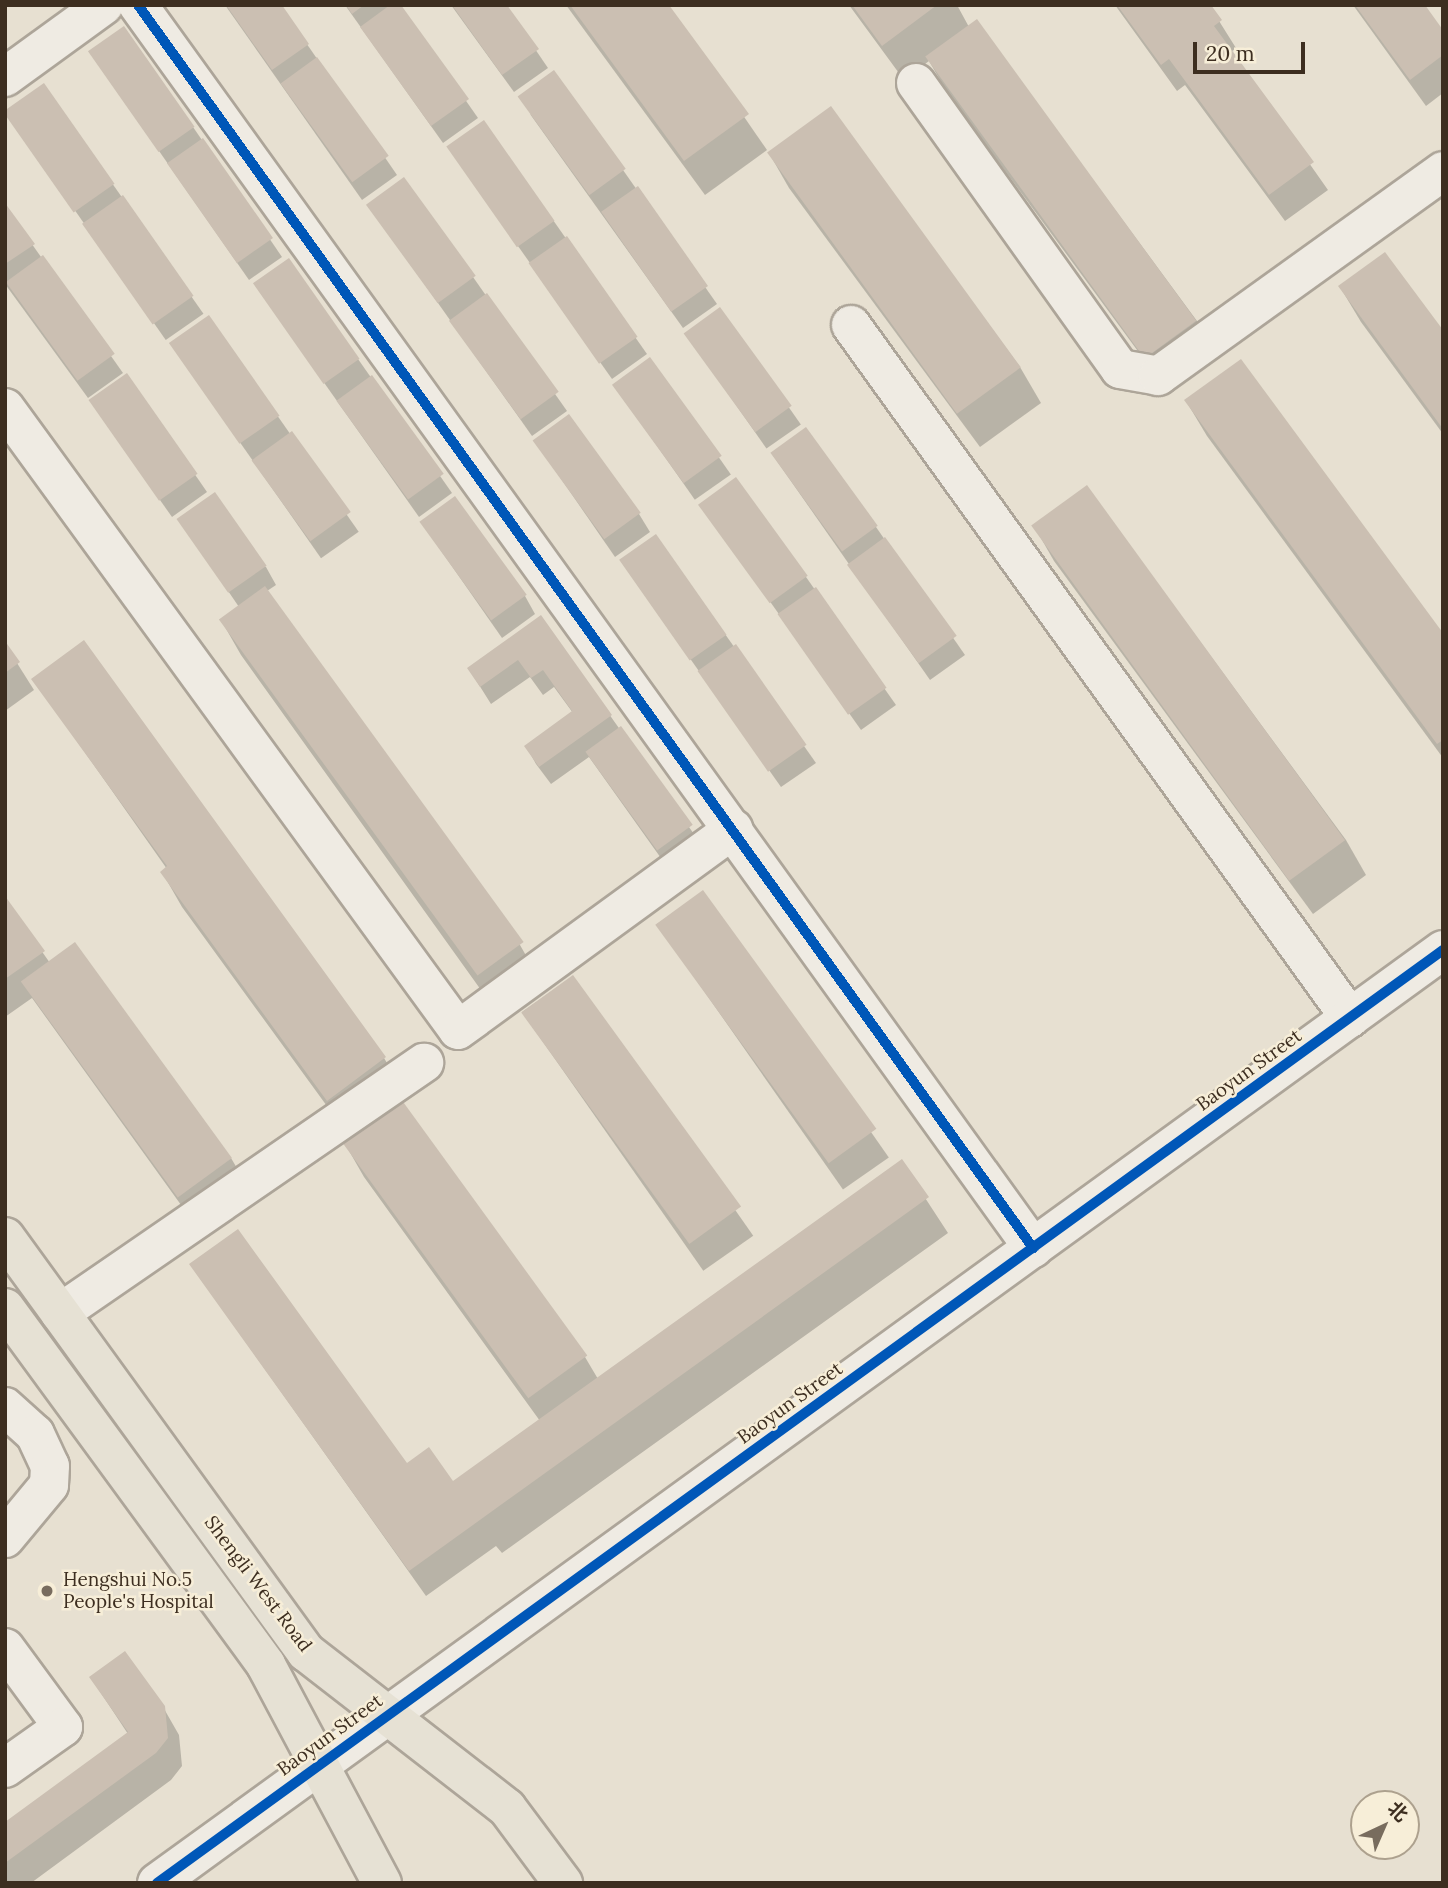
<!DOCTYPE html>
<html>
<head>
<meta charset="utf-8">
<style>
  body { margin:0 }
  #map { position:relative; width:1448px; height:1888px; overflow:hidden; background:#e7e0d1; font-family:Lora,"Noto Sans SC",serif }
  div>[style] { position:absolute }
  .shadow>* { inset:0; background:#0003; transform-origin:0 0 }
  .building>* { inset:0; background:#cbbfb2; transform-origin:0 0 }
  .roads { filter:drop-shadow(2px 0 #ada599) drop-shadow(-2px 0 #ada599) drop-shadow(0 2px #ada599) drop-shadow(0 -2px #ada599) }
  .minor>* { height:38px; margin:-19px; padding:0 19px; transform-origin:19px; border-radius:19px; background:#efebe3 }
  .major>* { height:38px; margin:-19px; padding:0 19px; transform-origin:19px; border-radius:19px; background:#e6e1d4 }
  .cycleway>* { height:10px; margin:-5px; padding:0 5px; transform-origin:5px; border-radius:5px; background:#0057b8 }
  .dots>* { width:19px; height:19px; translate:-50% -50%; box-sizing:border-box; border:4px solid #f7eed8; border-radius:50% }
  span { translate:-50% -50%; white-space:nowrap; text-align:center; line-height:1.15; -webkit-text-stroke:5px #f7eed8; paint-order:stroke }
  .street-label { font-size:19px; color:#3d2e20 }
  .poi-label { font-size:19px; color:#3d2e20 }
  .left { translate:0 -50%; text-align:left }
  .frame { position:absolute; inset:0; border:7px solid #3d2e20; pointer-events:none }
  .north { position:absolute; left:1350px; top:1790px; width:70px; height:70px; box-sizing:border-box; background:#f7eed8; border:2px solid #ada18e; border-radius:50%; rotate:44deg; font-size:19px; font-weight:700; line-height:28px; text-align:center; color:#3d2e20 }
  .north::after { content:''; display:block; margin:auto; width:24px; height:32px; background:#786c5e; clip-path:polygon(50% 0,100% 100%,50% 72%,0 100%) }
  .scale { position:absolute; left:1193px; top:42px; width:112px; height:32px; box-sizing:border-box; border:4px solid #3d2e20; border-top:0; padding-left:9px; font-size:21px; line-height:24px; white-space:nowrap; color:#3d2e20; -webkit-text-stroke:5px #f7eed8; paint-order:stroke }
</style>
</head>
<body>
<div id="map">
  <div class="shadow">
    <div style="clip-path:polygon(225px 5px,280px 5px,397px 175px,362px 200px)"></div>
    <div style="clip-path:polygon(345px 5px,399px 5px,478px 118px,443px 143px)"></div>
    <div style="clip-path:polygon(451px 5px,505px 5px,548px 68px,514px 92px)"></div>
    <div style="clip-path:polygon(566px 5px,667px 5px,767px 150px,705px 195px)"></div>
    <div style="clip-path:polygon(849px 5px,957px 5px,969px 27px,976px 21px,1197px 321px,1217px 356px,1168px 392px,947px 92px,929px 61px,904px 80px)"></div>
    <div style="clip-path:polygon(1115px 5px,1209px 5px,1236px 48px,1231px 52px,1328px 190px,1285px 221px,1185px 85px,1177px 91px)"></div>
    <div style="clip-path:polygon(1353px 5px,1423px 5px,1443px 33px,1443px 93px,1426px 106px)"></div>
    <div style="clip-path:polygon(90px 52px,193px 127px,282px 257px,249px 280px)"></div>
    <div style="left:44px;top:86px;width:278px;height:46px;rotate:55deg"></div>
    <div style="clip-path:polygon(830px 108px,1020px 367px,1041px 403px,980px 447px,789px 188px,769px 153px)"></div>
    <div style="clip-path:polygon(530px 114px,623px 170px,717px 304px,683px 328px)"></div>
    <div style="clip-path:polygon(448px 147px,553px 220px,647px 354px,612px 379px)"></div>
    <div style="clip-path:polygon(368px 204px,473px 277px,567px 411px,532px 436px)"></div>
    <div style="clip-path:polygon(5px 206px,123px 373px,88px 398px,5px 284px)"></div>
    <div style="clip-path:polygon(255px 285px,358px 359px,452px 493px,419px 517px)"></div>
    <div style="clip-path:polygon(1340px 287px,1443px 333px,1443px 434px,1361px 322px)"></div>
    <div style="left:720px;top:309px;width:141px;height:42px;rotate:55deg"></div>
    <div style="left:209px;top:318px;width:261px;height:46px;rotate:55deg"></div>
    <div style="left:650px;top:359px;width:141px;height:44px;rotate:55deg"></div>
    <div style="clip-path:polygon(127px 376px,207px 492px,172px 517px,102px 418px)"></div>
    <div style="clip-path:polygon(1186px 401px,1443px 636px,1443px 758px,1207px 436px)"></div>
    <div style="clip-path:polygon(535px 441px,639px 514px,650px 532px,615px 557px)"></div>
    <div style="clip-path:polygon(772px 454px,876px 527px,965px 655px,930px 680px)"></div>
    <div style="clip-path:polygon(1087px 488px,1346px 840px,1366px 875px,1313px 914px,1054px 561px,1034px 526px)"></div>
    <div style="clip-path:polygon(701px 504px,806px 577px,896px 705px,861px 730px)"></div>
    <div style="clip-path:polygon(179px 519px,266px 567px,276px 585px,267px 591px,520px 945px,540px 980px,496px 1011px,241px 655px,221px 620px,239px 607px)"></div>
    <div style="clip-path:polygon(421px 522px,525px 596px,535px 614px,502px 638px)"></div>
    <div style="clip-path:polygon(621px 561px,725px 634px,816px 763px,781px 787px)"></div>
    <div style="clip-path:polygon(541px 618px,701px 844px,668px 868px,589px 757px,551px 784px,536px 764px,526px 746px,573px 713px,554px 687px,543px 695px,530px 677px,491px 704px,469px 669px)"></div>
    <div style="clip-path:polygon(5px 644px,34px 690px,5px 711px)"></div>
    <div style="clip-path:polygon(34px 680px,384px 1058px,405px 1093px,348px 1135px,182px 907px,162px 872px,167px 869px)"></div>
    <div style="left:703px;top:892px;width:324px;height:56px;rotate:55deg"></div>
    <div style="clip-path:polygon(5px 899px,50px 963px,231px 1158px,247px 1185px,194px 1223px,32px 998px,5px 1017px)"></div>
    <div style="left:572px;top:977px;width:316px;height:61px;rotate:55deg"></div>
    <div style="clip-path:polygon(344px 1142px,585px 1357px,598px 1379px,901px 1161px,948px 1233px,502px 1553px,496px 1546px,426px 1596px,191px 1265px,407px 1465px,457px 1489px,540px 1421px,364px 1177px)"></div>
    <div style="clip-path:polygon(91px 1678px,163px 1707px,179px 1735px,182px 1766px,171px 1780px,31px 1883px,5px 1883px,5px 1824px,128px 1734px)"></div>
  </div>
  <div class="building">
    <div style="clip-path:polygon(226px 5px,282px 5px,309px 44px,272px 70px)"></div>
    <div style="clip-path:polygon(346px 5px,364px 5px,352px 14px)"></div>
    <div style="clip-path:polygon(390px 5px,401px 5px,469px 99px,431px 126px,360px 27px)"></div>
    <div style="clip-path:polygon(452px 5px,507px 5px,539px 49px,502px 75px)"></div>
    <div style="clip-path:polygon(570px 5px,669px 5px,749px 114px,684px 161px)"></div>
    <div style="clip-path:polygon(852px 5px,937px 5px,882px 46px)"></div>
    <div style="clip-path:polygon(1117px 5px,1211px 5px,1222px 20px,1214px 26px,1314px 162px,1269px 195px,1169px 59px,1161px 65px)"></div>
    <div style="clip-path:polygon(1355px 5px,1425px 5px,1443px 30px,1443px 55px,1410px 80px)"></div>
    <div style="left:977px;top:19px;width:373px;height:64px;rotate:54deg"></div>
    <div style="left:124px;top:26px;width:123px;height:44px;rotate:55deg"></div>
    <div style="left:317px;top:57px;width:122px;height:45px;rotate:54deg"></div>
    <div style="left:554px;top:70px;width:122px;height:45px;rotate:54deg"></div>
    <div style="left:44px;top:83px;width:123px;height:50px;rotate:55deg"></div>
    <div style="left:831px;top:106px;width:323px;height:79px;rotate:54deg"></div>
    <div style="left:484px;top:120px;width:123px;height:46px;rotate:55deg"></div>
    <div style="left:203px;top:138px;width:122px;height:44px;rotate:55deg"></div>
    <div style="left:404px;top:177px;width:122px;height:47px;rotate:54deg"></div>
    <div style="left:638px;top:186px;width:122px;height:45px;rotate:55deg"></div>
    <div style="left:123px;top:195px;width:123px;height:50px;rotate:55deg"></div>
    <div style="clip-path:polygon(5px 203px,35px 244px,5px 264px)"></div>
    <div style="left:567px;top:236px;width:123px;height:47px;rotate:55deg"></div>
    <div style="clip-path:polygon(1385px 252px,1443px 330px,1443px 429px,1338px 286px)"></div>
    <div style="left:43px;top:255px;width:122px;height:46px;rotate:54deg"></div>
    <div style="left:289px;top:258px;width:123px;height:44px;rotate:55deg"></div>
    <div style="left:487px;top:293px;width:122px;height:47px;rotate:54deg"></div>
    <div style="left:720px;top:307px;width:122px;height:45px;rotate:54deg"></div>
    <div style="left:209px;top:315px;width:123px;height:49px;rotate:55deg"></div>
    <div style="left:650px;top:357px;width:122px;height:47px;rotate:54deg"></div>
    <div style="clip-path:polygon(1241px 359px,1443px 633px,1443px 740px,1437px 744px,1184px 400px)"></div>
    <div style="left:127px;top:373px;width:123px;height:47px;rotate:55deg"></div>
    <div style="left:372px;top:375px;width:122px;height:44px;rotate:54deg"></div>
    <div style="left:569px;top:414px;width:122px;height:45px;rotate:54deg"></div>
    <div style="left:806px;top:427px;width:122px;height:44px;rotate:54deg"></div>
    <div style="left:292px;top:431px;width:100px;height:50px;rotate:54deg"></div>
    <div style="left:736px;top:477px;width:122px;height:47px;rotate:54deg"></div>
    <div style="left:1087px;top:485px;width:439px;height:69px;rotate:54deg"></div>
    <div style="left:215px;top:492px;width:90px;height:47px;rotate:55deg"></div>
    <div style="left:455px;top:496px;width:122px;height:44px;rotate:54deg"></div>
    <div style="left:656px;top:534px;width:123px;height:45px;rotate:55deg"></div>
    <div style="left:885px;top:537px;width:122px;height:47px;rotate:54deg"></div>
    <div style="left:265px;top:586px;width:440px;height:57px;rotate:54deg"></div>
    <div style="left:816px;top:587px;width:123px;height:47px;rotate:55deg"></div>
    <div style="clip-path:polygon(541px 615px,612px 715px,539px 767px,524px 746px,572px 711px,543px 670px,531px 678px,518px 660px,480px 687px,467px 668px)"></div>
    <div style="clip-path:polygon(84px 640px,386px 1057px,327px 1101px,160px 872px,167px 866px,31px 679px)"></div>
    <div style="clip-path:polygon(5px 641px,20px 662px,5px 673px)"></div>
    <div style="left:736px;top:644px;width:123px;height:47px;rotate:55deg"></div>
    <div style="left:621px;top:726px;width:122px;height:44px;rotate:54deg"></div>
    <div style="left:703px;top:890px;width:295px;height:59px;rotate:54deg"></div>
    <div style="clip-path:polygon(5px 896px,45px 951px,5px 979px)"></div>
    <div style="left:75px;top:942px;width:267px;height:67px;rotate:54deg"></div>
    <div style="left:573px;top:975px;width:286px;height:64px;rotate:54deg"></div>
    <div style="left:401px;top:1099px;width:317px;height:73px;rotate:54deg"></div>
    <div style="clip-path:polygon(902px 1159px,929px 1197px,409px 1571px,189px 1264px,238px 1229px,407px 1463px,429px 1447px,453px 1481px)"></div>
    <div style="clip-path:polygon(125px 1651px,165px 1706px,168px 1738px,156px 1753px,5px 1863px,5px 1822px,128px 1732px,89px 1677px)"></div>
  </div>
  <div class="roads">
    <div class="minor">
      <div style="left:138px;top:5px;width:1532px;rotate:54.24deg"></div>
      <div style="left:5px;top:77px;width:122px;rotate:-36deg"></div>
      <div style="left:916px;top:83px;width:351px;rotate:54.5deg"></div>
      <div style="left:1120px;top:369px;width:39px;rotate:10deg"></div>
      <div style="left:1158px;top:376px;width:351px;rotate:-35.7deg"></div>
      <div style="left:851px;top:325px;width:854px;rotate:54.24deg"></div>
      <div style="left:5px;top:408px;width:769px;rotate:53.93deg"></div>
      <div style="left:458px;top:1030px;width:341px;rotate:-36.1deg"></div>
      <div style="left:60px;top:1313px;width:442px;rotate:-34.5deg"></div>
      <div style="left:5px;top:1407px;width:40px;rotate:42deg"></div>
      <div style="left:35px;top:1434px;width:35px;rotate:65deg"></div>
      <div style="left:50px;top:1466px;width:19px;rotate:93deg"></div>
      <div style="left:49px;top:1485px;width:69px;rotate:129.7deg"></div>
      <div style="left:5px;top:1648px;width:98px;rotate:53.7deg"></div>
      <div style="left:63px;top:1727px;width:71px;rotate:144.7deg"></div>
      <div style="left:157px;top:1883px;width:1589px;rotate:-35.96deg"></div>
    </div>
    <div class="major">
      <div style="left:5px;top:1237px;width:513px;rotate:54.05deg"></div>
      <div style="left:306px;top:1652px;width:254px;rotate:37.8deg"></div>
      <div style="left:507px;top:1808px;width:94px;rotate:53.3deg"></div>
      <div style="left:5px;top:1308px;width:442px;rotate:53.8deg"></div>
      <div style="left:266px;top:1665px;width:247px;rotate:62deg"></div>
    </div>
  </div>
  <div class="cycleway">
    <div style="left:138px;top:5px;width:1532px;rotate:54.24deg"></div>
    <div style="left:157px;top:1883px;width:1589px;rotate:-35.96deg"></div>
  </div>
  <div class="dots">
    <div style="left:47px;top:1591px;background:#786c5e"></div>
  </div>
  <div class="street-label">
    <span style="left:1249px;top:1070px;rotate:-36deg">Baoyun Street</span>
    <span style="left:790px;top:1403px;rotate:-36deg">Baoyun Street</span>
    <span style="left:258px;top:1584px;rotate:53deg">Shengli West Road</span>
    <span style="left:330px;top:1735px;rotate:-36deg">Baoyun Street</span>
  </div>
  <div class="poi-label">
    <span class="left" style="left:63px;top:1591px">Hengshui No.5<br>People's Hospital</span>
  </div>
  <div class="frame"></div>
  <div class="north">北</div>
  <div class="scale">20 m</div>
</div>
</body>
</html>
